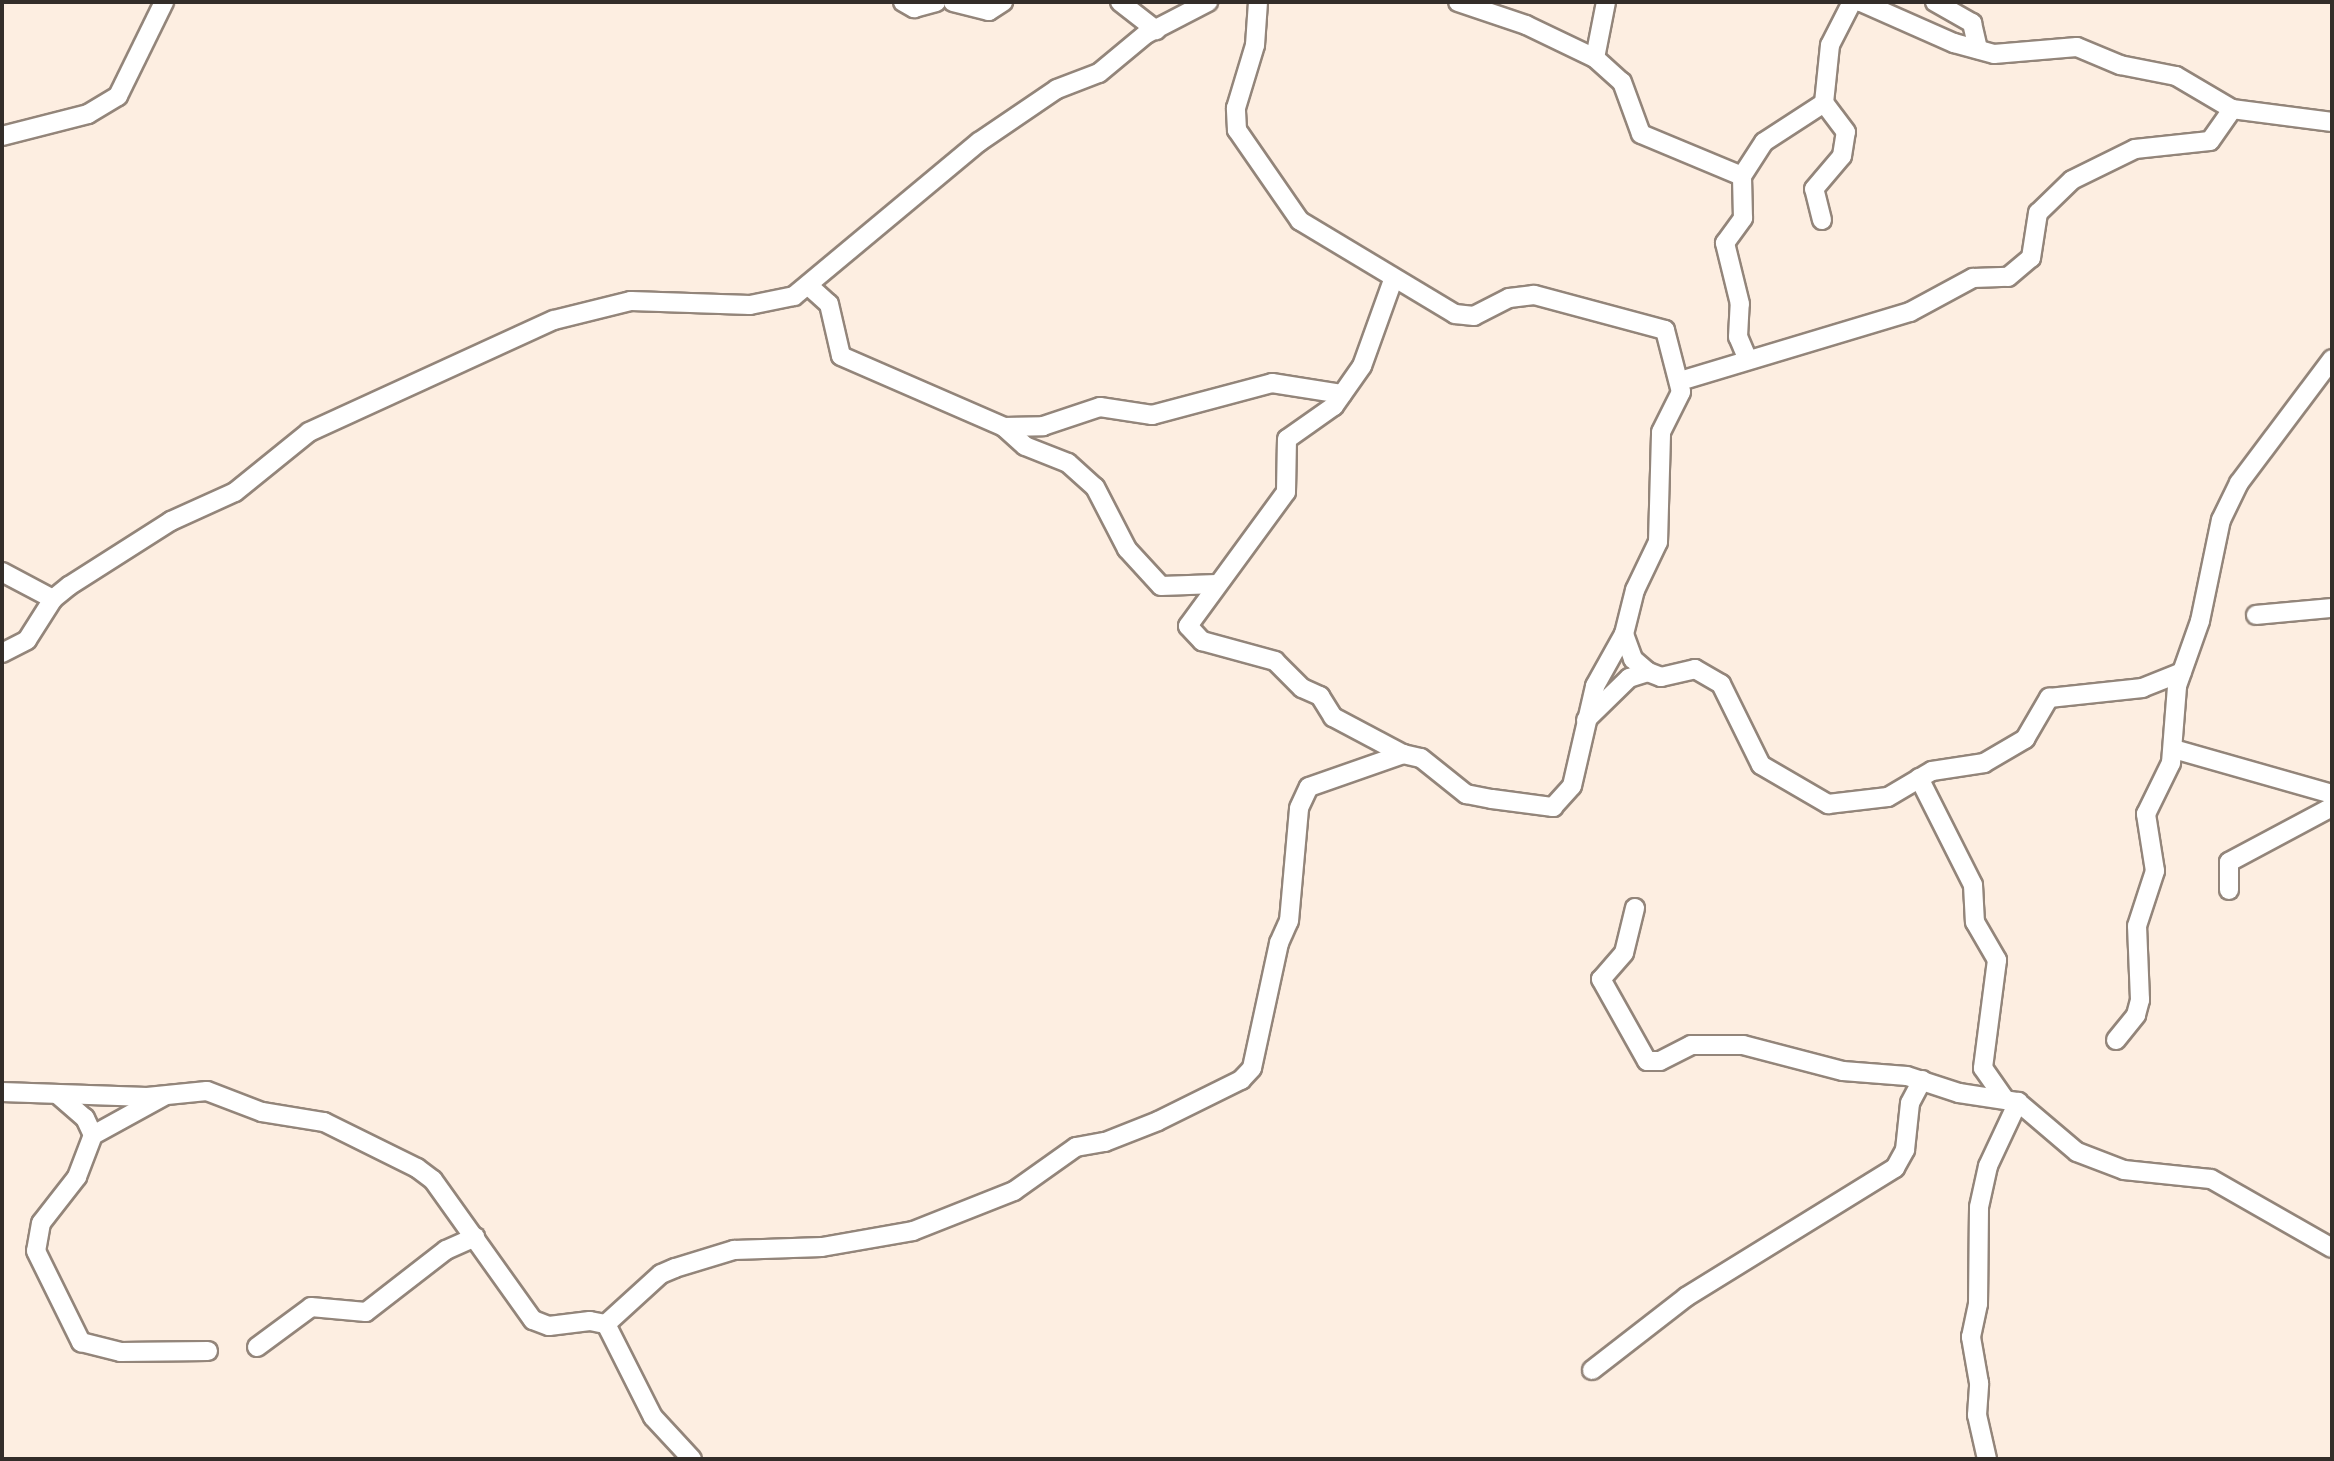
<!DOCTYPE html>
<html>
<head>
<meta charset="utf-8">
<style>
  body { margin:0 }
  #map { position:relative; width:2334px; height:1461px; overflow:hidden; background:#fdeee1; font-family:"Nunito Sans",sans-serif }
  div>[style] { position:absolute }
  .roads { filter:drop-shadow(2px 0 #93857a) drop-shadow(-2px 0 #93857a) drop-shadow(0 2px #93857a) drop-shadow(0 -2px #93857a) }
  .minor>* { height:18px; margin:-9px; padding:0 9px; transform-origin:9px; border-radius:9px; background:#fff }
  span { translate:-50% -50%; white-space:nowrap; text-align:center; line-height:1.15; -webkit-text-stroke:5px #fefefe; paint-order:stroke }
  .frame { position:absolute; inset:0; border:4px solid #332d29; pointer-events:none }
</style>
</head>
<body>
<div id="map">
  <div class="roads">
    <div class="minor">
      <div style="left:903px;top:2px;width:13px;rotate:29deg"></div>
      <div style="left:914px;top:8px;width:23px;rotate:-15deg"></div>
      <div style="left:953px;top:2px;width:37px;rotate:14deg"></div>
      <div style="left:989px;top:11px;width:17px;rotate:-33deg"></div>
      <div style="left:1120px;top:2px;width:46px;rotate:37.9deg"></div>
      <div style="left:1458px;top:2px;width:72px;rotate:18.7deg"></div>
      <div style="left:1526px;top:25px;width:76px;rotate:25.6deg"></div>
      <div style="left:1595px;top:58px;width:36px;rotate:42deg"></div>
      <div style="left:1622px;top:82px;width:55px;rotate:69.9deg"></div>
      <div style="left:1641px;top:134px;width:109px;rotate:22.6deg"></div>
      <div style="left:1861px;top:2px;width:102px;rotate:23.8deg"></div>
      <div style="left:1954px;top:43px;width:41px;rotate:15.4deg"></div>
      <div style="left:1994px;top:54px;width:83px;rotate:-4.8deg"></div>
      <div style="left:2077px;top:47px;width:47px;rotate:22.7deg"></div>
      <div style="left:2120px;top:65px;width:57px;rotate:11.1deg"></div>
      <div style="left:2176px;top:76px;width:65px;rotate:30.5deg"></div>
      <div style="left:2232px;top:109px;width:101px;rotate:7.4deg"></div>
      <div style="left:1935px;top:2px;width:43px;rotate:29.6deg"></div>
      <div style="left:1972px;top:23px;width:27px;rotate:77deg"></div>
      <div style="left:1595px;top:58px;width:57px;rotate:-78.9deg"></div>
      <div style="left:2px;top:136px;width:89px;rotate:-14.3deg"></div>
      <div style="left:88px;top:114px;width:35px;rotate:-31deg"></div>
      <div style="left:118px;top:96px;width:105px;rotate:-63.9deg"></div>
      <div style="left:1822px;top:220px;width:32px;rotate:-104deg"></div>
      <div style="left:1814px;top:189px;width:43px;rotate:-49.7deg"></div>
      <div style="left:1842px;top:156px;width:24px;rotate:-81deg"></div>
      <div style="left:1846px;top:132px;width:36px;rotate:-127deg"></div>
      <div style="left:1393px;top:280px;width:91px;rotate:109.8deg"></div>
      <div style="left:1362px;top:366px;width:49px;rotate:125deg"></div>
      <div style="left:1334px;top:406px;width:57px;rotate:144.9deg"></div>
      <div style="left:1287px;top:439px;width:53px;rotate:91.1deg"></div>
      <div style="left:1286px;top:492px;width:166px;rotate:126.2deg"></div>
      <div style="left:1188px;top:626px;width:21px;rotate:47deg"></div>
      <div style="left:1202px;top:641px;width:76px;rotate:15.3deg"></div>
      <div style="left:1275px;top:661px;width:38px;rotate:45deg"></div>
      <div style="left:1302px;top:688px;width:20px;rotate:24deg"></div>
      <div style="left:1320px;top:696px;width:25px;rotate:58deg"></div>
      <div style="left:1333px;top:717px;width:79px;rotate:27.9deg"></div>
      <div style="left:810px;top:287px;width:25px;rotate:42deg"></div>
      <div style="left:829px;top:304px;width:53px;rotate:77deg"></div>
      <div style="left:841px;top:356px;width:178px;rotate:23.5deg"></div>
      <div style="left:1004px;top:427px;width:39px;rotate:-1deg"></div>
      <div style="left:1043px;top:426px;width:60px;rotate:-18.4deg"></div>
      <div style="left:1100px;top:407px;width:53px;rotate:8.7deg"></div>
      <div style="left:1152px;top:415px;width:124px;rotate:-14.9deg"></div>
      <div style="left:1272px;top:383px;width:71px;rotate:8.9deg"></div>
      <div style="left:1748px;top:360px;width:25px;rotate:-113deg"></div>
      <div style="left:1738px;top:337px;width:33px;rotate:-87deg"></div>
      <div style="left:1740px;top:304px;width:63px;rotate:-103.8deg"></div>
      <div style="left:1725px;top:243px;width:31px;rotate:-54deg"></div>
      <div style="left:1743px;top:218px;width:42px;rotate:-91.4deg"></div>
      <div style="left:1742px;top:176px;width:40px;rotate:-57.1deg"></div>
      <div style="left:1764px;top:142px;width:72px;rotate:-33deg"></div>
      <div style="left:1824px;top:103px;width:58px;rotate:-84.1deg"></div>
      <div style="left:1830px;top:45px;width:48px;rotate:-62.9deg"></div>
      <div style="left:1680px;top:381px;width:240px;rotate:-16.7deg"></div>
      <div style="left:1910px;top:312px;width:72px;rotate:-28.4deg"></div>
      <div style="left:1973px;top:278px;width:35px;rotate:-2deg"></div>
      <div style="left:2008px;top:277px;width:30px;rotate:-40deg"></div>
      <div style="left:2031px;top:258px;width:46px;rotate:-81.2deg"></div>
      <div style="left:2038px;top:213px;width:47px;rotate:-44.1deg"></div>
      <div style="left:2072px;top:180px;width:70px;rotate:-26.2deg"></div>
      <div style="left:2135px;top:149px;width:75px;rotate:-6.1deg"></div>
      <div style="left:2210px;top:141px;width:39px;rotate:-55deg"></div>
      <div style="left:1004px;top:427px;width:28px;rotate:42deg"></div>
      <div style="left:1025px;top:446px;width:46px;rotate:21.6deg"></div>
      <div style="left:1068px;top:463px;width:36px;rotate:42deg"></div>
      <div style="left:1095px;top:487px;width:70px;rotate:62.7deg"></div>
      <div style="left:1127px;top:549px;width:50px;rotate:47.4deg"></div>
      <div style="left:1161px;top:586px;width:56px;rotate:-2deg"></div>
      <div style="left:2px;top:572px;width:58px;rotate:27.9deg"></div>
      <div style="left:2256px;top:615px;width:76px;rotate:-5.3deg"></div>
      <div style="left:1624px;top:634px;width:27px;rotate:70deg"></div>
      <div style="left:1633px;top:659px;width:20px;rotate:41deg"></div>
      <div style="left:1648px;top:672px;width:14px;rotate:21deg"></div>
      <div style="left:1661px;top:677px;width:35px;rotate:-13deg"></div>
      <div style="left:1695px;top:669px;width:30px;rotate:30deg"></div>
      <div style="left:1721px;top:684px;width:90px;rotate:63.7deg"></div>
      <div style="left:1761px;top:765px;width:78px;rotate:30.2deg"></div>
      <div style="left:1828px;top:804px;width:60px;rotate:-6.7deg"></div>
      <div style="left:1888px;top:797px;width:51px;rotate:-30.6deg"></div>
      <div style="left:1932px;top:771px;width:53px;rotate:-8.7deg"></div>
      <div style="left:1984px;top:763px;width:48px;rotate:-30.3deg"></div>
      <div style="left:2025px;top:739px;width:48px;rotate:-59.7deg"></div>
      <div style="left:2049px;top:698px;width:94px;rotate:-6.1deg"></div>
      <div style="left:2142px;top:688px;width:43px;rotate:-21.8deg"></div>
      <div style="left:2px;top:653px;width:28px;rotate:-27deg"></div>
      <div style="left:27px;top:640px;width:49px;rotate:-57.6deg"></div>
      <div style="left:53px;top:599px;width:21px;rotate:-39deg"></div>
      <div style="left:69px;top:586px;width:121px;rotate:-32.5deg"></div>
      <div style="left:171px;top:521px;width:70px;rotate:-24.4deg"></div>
      <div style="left:235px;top:492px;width:95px;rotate:-39deg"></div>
      <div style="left:309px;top:432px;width:269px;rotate:-24.6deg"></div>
      <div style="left:554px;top:320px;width:79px;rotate:-13.9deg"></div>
      <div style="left:631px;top:301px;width:119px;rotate:1.9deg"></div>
      <div style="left:750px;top:305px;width:45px;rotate:-11.6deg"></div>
      <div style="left:794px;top:296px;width:241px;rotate:-39.8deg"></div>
      <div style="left:979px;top:142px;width:94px;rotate:-34.2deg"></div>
      <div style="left:1057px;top:89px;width:45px;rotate:-20.9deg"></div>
      <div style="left:1099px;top:73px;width:61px;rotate:-39.7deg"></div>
      <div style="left:1146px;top:34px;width:70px;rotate:-27.3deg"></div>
      <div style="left:1586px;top:720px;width:60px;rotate:-44.3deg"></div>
      <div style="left:1629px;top:678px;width:20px;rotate:-18deg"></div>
      <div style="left:2174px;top:749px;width:164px;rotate:15.9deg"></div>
      <div style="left:1919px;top:778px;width:120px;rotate:63.2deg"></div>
      <div style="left:1973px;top:885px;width:37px;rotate:87deg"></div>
      <div style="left:1975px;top:922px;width:44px;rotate:59.9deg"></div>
      <div style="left:1997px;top:960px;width:109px;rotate:97.4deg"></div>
      <div style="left:1983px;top:1068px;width:38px;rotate:55deg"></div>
      <div style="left:2229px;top:890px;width:28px;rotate:-90deg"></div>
      <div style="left:2229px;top:862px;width:117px;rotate:-28.1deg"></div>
      <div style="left:1635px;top:908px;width:46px;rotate:103.7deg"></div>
      <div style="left:1624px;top:953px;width:35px;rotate:131deg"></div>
      <div style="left:1601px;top:979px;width:94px;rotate:60.7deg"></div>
      <div style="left:1647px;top:1061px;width:13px"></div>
      <div style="left:1660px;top:1061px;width:35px;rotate:-27deg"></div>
      <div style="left:1691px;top:1045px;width:52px"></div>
      <div style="left:1743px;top:1045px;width:103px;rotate:14.6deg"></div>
      <div style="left:1843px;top:1071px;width:64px;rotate:4.5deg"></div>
      <div style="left:1907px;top:1076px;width:55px;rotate:18.1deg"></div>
      <div style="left:1959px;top:1093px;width:60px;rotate:8.7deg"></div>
      <div style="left:2018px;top:1102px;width:77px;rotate:40.3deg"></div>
      <div style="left:2077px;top:1152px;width:50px;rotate:21deg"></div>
      <div style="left:2124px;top:1170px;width:87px;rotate:5.9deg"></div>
      <div style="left:2211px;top:1179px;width:139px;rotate:29.7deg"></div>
      <div style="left:2116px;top:1040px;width:32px;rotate:-51deg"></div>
      <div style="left:2136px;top:1015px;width:16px;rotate:-75deg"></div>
      <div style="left:2140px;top:1000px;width:74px;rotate:-92.3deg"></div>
      <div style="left:2137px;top:926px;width:58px;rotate:-71.9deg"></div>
      <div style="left:2155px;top:871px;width:58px;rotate:-99deg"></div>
      <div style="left:2146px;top:814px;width:57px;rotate:-63.9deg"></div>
      <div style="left:2171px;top:763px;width:77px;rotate:-85.5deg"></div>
      <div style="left:2177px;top:686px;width:69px;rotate:-70.5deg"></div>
      <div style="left:2200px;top:621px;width:103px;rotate:-78.3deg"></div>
      <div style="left:2221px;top:520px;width:41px;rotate:-64.1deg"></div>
      <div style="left:2239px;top:483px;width:155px;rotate:-53.1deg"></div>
      <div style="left:2px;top:1092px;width:145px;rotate:2deg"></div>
      <div style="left:147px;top:1097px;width:60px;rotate:-5.7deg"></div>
      <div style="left:207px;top:1091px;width:59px;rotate:20.9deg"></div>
      <div style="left:262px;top:1112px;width:63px;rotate:9.2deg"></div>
      <div style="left:324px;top:1122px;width:104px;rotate:26.3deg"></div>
      <div style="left:417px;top:1168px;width:20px;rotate:37deg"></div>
      <div style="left:433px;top:1180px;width:172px;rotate:54.5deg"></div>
      <div style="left:533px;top:1320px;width:17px;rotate:21deg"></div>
      <div style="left:549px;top:1326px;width:41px;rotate:-7deg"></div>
      <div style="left:590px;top:1321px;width:16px;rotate:11deg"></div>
      <div style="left:606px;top:1324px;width:104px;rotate:63.2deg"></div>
      <div style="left:653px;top:1417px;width:57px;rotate:47.1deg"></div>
      <div style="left:57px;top:1094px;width:37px;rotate:41deg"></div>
      <div style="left:85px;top:1118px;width:19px;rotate:65deg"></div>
      <div style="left:164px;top:1096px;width:81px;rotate:151.2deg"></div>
      <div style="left:93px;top:1135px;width:45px;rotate:110.9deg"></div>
      <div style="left:77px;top:1177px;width:58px;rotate:128deg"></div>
      <div style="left:41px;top:1223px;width:28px;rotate:100deg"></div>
      <div style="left:36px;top:1251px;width:102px;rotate:63.7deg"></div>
      <div style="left:81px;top:1342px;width:41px;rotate:14deg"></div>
      <div style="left:121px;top:1352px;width:87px;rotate:-0.7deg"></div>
      <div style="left:606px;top:1324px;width:74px;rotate:-42.3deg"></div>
      <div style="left:661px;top:1274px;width:15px;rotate:-23deg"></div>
      <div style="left:675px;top:1268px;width:62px;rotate:-17deg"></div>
      <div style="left:734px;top:1250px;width:88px;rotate:-2deg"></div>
      <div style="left:822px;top:1247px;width:92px;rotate:-10deg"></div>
      <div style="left:913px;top:1231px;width:109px;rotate:-21.6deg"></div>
      <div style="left:1014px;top:1191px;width:76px;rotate:-35.4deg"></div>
      <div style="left:1076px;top:1147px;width:29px;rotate:-10deg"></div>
      <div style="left:1105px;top:1142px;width:57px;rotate:-21.6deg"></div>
      <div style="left:1158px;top:1121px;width:93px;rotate:-26.3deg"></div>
      <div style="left:1241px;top:1080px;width:16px;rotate:-47deg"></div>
      <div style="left:1252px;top:1068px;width:128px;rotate:-77.8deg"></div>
      <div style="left:1279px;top:943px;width:24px;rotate:-66deg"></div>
      <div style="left:1289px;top:921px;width:113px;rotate:-84.9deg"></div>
      <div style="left:1299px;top:808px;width:23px;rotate:-65deg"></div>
      <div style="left:1309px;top:787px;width:100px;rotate:-19.3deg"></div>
      <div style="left:1403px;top:754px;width:18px;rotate:13deg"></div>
      <div style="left:1421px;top:758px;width:58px;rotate:38.7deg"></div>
      <div style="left:1466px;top:794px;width:26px;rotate:11deg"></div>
      <div style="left:1492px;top:799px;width:62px;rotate:7.5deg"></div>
      <div style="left:1553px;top:807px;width:28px;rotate:-48deg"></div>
      <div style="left:1572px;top:786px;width:103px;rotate:-77deg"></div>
      <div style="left:1595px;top:686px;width:60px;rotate:-60.9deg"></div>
      <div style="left:1624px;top:634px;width:45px;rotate:-76deg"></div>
      <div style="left:1635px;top:590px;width:53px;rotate:-64.4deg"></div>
      <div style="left:1658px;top:542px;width:110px;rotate:-88.4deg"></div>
      <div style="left:1661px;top:432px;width:45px;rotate:-63.4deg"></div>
      <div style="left:1681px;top:392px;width:64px;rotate:-104.5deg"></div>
      <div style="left:1665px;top:330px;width:136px;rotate:-165deg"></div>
      <div style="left:1534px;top:295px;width:25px;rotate:173deg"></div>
      <div style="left:1509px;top:298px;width:39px;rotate:153deg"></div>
      <div style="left:1474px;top:316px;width:19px;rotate:-174deg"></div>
      <div style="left:1455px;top:314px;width:181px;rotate:-149deg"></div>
      <div style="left:1300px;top:221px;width:111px;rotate:-124.7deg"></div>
      <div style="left:1237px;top:130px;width:22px;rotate:-93deg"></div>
      <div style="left:1236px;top:108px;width:66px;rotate:-73.2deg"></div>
      <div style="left:1255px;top:45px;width:43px;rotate:-86deg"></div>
      <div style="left:257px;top:1347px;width:67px;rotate:-36.5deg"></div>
      <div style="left:311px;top:1307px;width:55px;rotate:5.2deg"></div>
      <div style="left:366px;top:1312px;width:101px;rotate:-37.8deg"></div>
      <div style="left:446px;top:1250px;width:32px;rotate:-24deg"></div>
      <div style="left:1592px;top:1370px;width:119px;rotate:-37.8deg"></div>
      <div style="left:1686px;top:1297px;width:246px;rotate:-31.7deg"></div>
      <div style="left:1895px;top:1168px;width:21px;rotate:-61deg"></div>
      <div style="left:1905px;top:1150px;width:47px;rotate:-83.9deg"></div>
      <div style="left:1910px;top:1103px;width:26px;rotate:-62deg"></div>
      <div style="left:1987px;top:1459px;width:45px;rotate:-102.8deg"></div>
      <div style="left:1977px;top:1415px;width:32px;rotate:-86deg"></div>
      <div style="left:1979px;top:1383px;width:47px;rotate:-99.9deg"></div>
      <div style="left:1971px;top:1337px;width:34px;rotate:-78deg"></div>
      <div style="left:1978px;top:1304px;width:97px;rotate:-89.4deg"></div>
      <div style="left:1979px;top:1207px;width:42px;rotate:-77.6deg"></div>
      <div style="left:1988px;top:1166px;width:71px;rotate:-64.9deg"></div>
    </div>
  </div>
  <div class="frame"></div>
</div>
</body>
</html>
